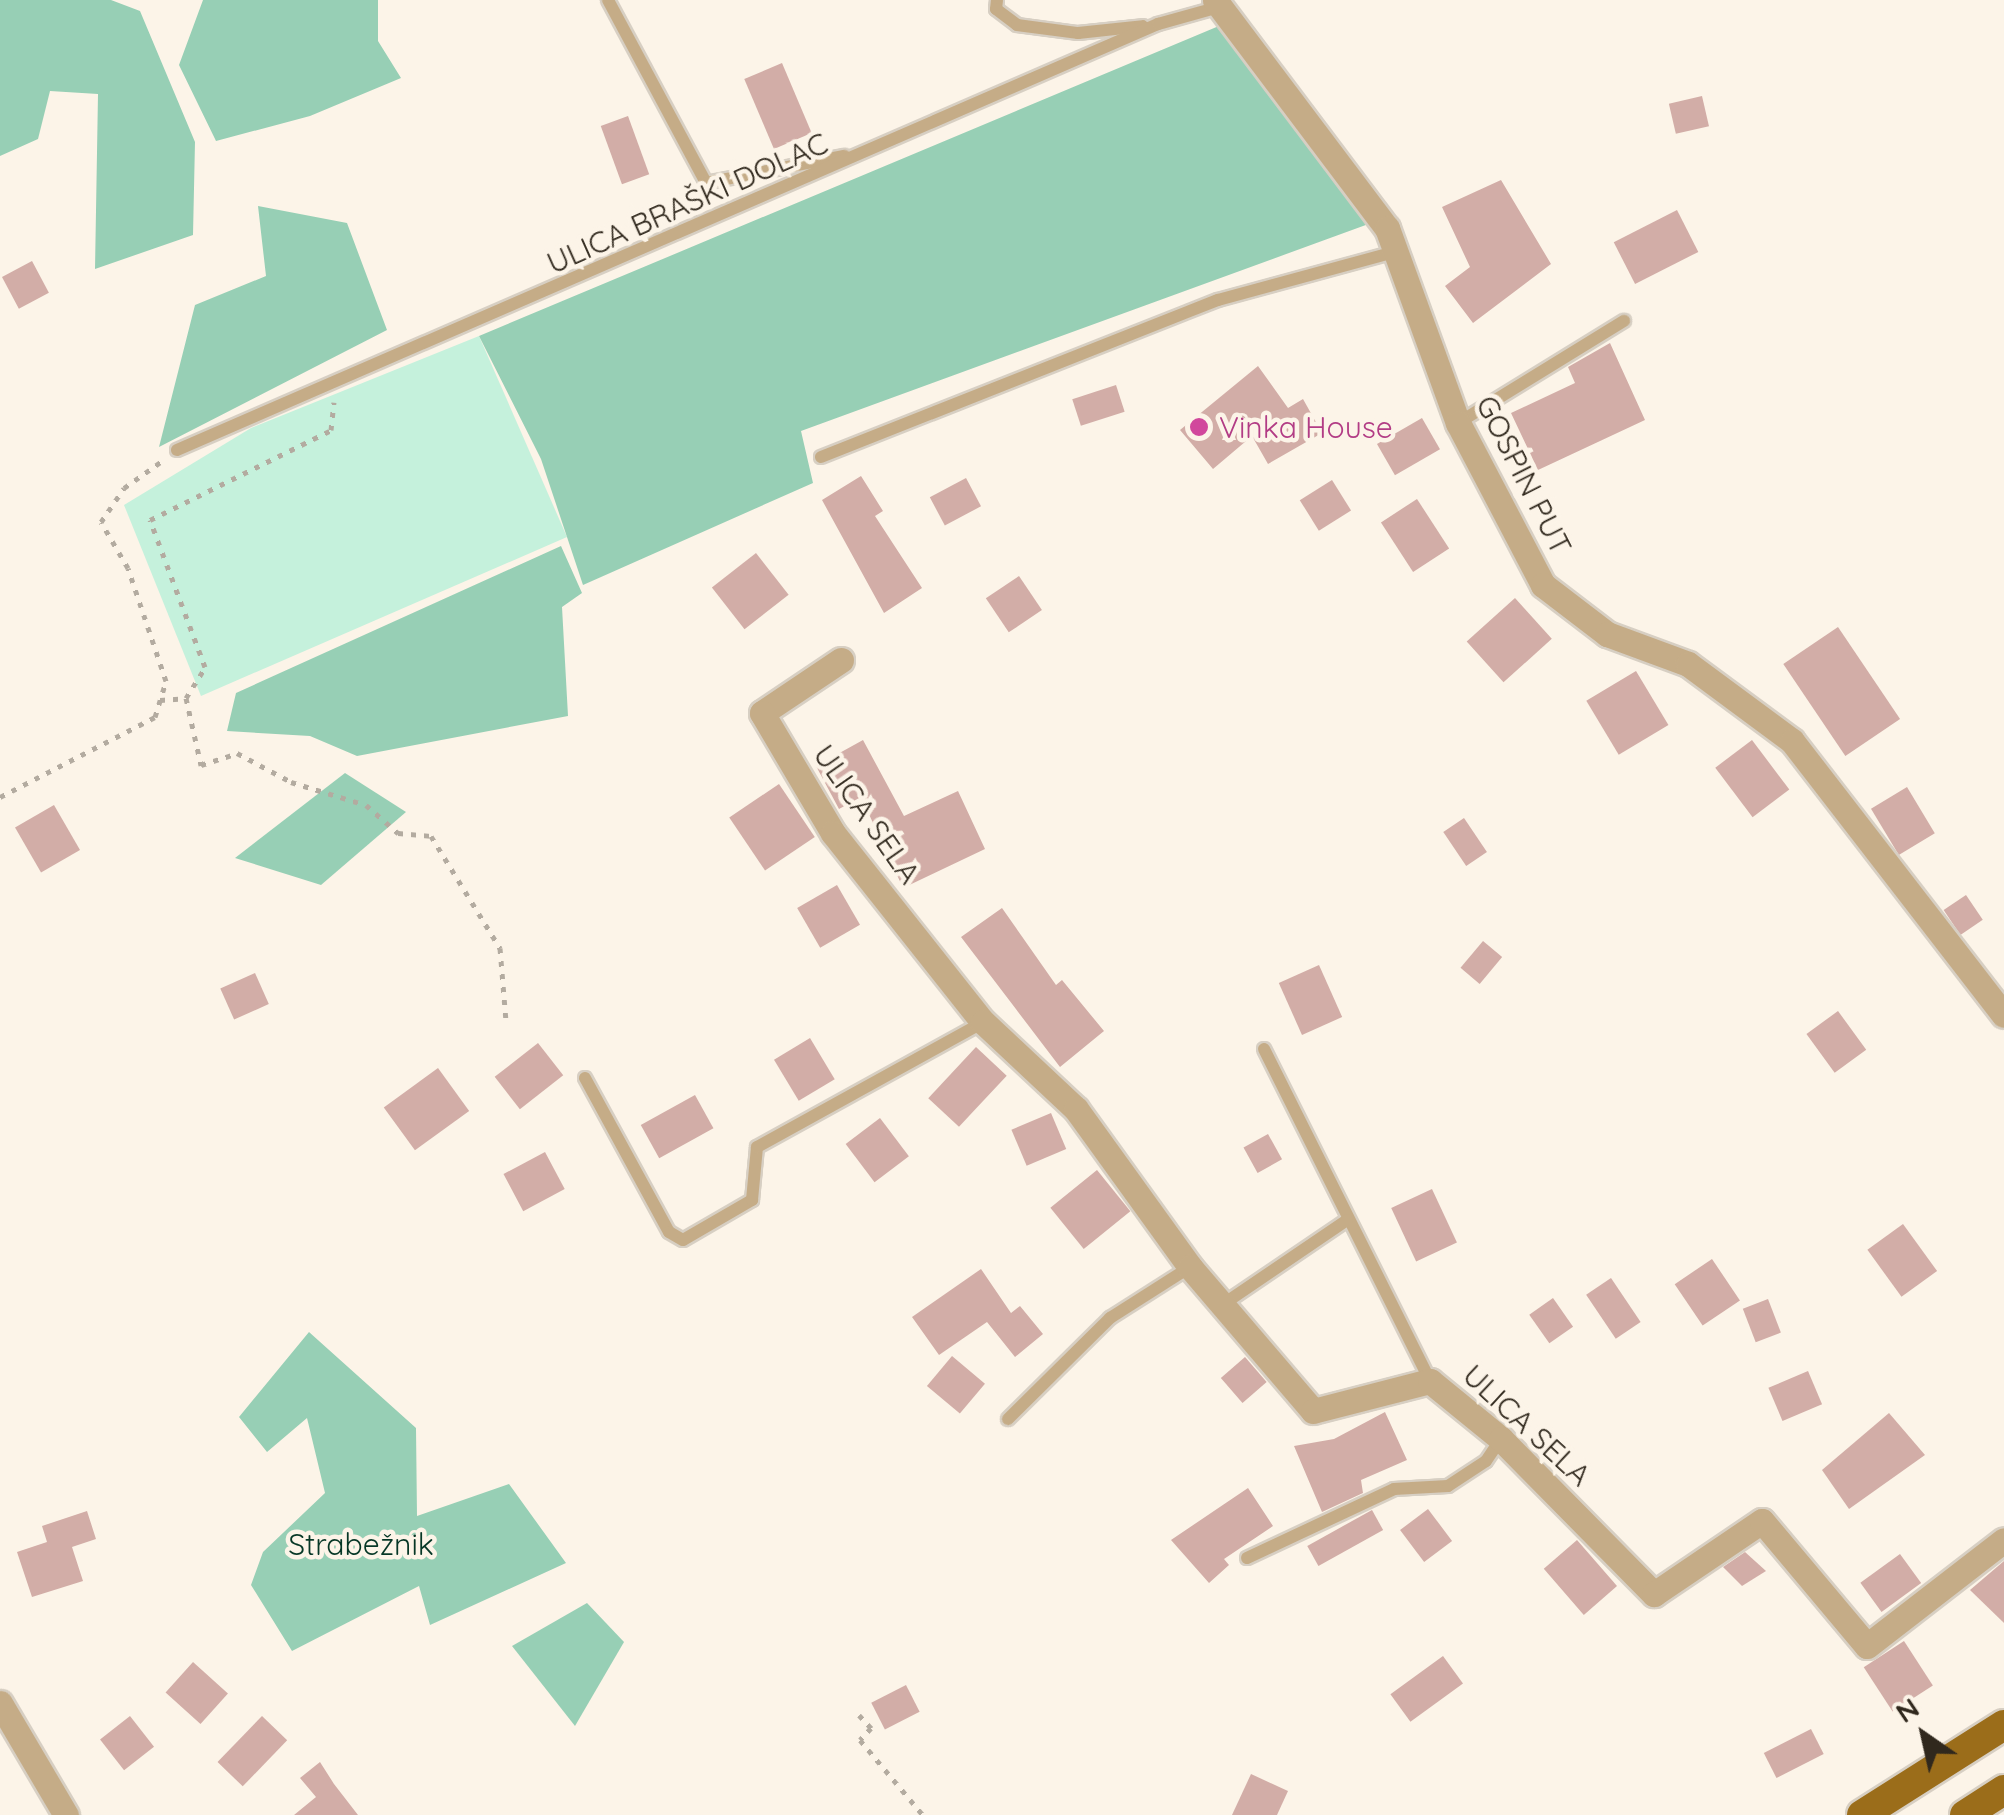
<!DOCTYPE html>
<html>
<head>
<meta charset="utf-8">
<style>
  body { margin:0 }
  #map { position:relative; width:2004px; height:1815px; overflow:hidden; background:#fcf4e8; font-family:Quicksand,sans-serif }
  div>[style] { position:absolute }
  .green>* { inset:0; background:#c5f1dc }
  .forest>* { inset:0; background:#97cfb5 }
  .building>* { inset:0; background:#d2ada7; transform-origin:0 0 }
  .path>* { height:5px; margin-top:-2.5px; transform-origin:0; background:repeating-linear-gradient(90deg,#b3aba0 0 5px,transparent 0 13px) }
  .roads { filter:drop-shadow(2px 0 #d7cfc3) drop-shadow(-2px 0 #d7cfc3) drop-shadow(0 2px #d7cfc3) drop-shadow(0 -2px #d7cfc3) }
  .lane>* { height:12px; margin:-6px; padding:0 6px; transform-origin:6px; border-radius:6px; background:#c5ac87 }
  .street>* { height:25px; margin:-12.5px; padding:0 12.5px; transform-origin:12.5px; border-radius:12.5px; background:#c5ac87 }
  .primary>* { height:30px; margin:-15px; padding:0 15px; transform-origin:15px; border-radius:15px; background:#9b6d1a }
  .dots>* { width:28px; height:28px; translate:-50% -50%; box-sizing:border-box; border:5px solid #fcf4e8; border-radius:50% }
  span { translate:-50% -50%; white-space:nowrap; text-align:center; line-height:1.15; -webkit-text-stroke:9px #fcf4e8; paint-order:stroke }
  .street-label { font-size:30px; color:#30281d }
  .hotel-label { font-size:30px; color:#b23c85 }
  .left { translate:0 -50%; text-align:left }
  .park-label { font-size:30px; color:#063726 }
  .north { position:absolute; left:1874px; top:1685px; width:100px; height:100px; -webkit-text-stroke:8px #fcf4e8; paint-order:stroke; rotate:326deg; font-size:28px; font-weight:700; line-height:40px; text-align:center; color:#30281d }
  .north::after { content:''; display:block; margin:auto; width:35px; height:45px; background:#30281d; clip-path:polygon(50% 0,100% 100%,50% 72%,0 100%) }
</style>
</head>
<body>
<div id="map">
  <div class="green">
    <div style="clip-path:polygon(479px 336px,567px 537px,201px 696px,124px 505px,251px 428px)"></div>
  </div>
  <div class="forest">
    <div style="clip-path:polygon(0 0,111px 0,140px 11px,195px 142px,193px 235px,95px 269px,98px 94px,50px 91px,38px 139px,0 156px)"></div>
    <div style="clip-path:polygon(203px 0,378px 0,378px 41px,401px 78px,310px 116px,216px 141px,179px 65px)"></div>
    <div style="clip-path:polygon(1238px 18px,1374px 222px,801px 431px,813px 483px,583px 585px,541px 459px,479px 336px)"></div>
    <div style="clip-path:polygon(258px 206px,347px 223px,387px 330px,159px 447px,195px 305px,266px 276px)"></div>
    <div style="clip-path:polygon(561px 546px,582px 593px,562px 607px,568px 716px,357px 756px,310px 736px,227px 731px,236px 693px)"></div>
    <div style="clip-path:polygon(345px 773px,406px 812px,321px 885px,235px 858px)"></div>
    <div style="clip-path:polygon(309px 1332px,416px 1428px,417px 1516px,509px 1484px,566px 1563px,430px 1625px,419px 1586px,292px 1651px,251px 1585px,263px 1552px,325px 1493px,307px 1418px,267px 1452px,239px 1417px)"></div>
    <div style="clip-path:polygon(587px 1603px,624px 1642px,575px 1726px,512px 1646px)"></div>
  </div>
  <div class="building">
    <div style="left:782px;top:63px;width:76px;height:41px;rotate:67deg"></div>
    <div style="left:1702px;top:96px;width:31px;height:34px;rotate:77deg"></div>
    <div style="left:628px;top:116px;width:62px;height:29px;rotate:70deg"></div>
    <div style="clip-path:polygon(1501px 180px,1551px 264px,1473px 323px,1445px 286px,1470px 267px,1442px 207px)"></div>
    <div style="left:1677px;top:210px;width:47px;height:71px;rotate:63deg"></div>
    <div style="left:32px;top:261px;width:36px;height:34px;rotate:62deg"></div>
    <div style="clip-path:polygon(1610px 343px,1645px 420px,1538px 470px,1511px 413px,1575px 383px,1568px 367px)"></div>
    <div style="clip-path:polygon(1258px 366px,1288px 408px,1303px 399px,1322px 433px,1268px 464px,1252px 436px,1213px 469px,1180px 430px)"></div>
    <div style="left:1116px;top:385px;width:28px;height:46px;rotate:72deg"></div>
    <div style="left:1422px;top:418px;width:36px;height:52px;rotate:60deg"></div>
    <div style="clip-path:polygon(861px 476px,883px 511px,875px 516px,922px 588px,884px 613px,822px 500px)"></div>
    <div style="left:966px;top:478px;width:32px;height:41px;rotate:62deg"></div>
    <div style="left:1332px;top:480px;width:36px;height:38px;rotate:58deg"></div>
    <div style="left:1417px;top:499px;width:59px;height:43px;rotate:57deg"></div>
    <div style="left:756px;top:553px;width:53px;height:56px;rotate:52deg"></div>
    <div style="left:1019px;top:576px;width:41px;height:40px;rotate:56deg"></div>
    <div style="left:1515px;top:598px;width:55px;height:65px;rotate:48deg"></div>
    <div style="left:1838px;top:627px;width:111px;height:66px;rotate:56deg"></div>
    <div style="left:1636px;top:671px;width:63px;height:58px;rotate:59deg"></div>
    <div style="clip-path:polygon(863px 740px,904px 816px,958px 791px,985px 849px,903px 888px,861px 797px,839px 809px,816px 766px)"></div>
    <div style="left:1752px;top:740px;width:62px;height:46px;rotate:53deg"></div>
    <div style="left:779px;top:784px;width:64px;height:60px;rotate:56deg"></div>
    <div style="left:1907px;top:787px;width:54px;height:42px;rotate:59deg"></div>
    <div style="left:54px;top:805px;width:52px;height:45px;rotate:60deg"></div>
    <div style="left:1464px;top:818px;width:41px;height:25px;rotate:56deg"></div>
    <div style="left:837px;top:885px;width:46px;height:46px;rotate:60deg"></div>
    <div style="left:1966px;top:895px;width:30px;height:27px;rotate:56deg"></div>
    <div style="clip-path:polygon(1002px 908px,1056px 985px,1062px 980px,1104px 1031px,1060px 1067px,961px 937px)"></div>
    <div style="left:1483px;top:941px;width:25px;height:35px;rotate:40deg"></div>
    <div style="left:1319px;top:965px;width:57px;height:44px;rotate:66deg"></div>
    <div style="left:255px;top:973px;width:34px;height:38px;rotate:66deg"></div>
    <div style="left:1838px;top:1011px;width:48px;height:39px;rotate:54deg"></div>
    <div style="left:810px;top:1038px;width:48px;height:42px;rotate:59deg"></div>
    <div style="left:538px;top:1043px;width:41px;height:55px;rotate:52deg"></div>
    <div style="left:976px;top:1047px;width:42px;height:70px;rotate:43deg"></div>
    <div style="left:438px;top:1068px;width:53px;height:67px;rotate:54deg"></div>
    <div style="left:695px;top:1095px;width:38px;height:62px;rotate:61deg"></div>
    <div style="left:1051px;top:1113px;width:39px;height:43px;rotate:67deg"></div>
    <div style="left:880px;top:1118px;width:48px;height:43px;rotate:53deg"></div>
    <div style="left:1268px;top:1134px;width:29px;height:28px;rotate:61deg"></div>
    <div style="left:545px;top:1152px;width:42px;height:47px;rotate:62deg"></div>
    <div style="left:1097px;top:1170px;width:53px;height:60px;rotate:51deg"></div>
    <div style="left:1432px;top:1189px;width:59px;height:45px;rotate:65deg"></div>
    <div style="left:1903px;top:1224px;width:58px;height:44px;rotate:54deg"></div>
    <div style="left:1712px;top:1259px;width:50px;height:45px;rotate:56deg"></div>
    <div style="clip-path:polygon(981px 1269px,1011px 1313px,1020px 1306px,1043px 1334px,1015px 1357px,987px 1322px,939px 1355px,912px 1317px)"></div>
    <div style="left:1611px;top:1278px;width:53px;height:30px;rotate:56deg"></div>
    <div style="left:1553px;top:1298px;width:35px;height:29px;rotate:55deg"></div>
    <div style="left:1768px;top:1299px;width:36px;height:27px;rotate:69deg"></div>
    <div style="left:952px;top:1356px;width:43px;height:39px;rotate:40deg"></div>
    <div style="left:1245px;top:1357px;width:33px;height:32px;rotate:49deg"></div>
    <div style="left:1808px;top:1371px;width:36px;height:43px;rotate:67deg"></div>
    <div style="clip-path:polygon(1385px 1412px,1407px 1460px,1361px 1480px,1363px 1493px,1322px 1512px,1294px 1446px,1334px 1439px)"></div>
    <div style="clip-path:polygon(1889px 1413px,1925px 1455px,1849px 1509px,1822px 1470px)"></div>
    <div style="clip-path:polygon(1248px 1488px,1273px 1526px,1224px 1559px,1229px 1565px,1209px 1583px,1171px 1540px)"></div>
    <div style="left:1428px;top:1509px;width:40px;height:35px;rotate:53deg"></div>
    <div style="left:1372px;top:1510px;width:23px;height:74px;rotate:61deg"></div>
    <div style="clip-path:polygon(87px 1511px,96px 1539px,72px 1547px,83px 1581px,32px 1597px,17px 1552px,47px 1542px,42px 1526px)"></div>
    <div style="left:1577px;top:1540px;width:61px;height:44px;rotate:49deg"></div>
    <div style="clip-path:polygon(1745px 1552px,1766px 1571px,1742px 1586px,1723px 1567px)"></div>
    <div style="left:1900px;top:1554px;width:36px;height:49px;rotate:54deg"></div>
    <div style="clip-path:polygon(2004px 1561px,2004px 1623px,1970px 1590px)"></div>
    <div style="left:1904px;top:1641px;width:53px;height:48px;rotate:57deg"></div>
    <div style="left:1443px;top:1656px;width:34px;height:65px;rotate:54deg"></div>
    <div style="left:193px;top:1662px;width:47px;height:41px;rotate:42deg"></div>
    <div style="left:906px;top:1685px;width:30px;height:39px;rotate:63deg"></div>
    <div style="left:130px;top:1716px;width:39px;height:38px;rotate:52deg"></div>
    <div style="left:262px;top:1716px;width:35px;height:64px;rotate:44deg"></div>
    <div style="left:1811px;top:1729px;width:28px;height:53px;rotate:63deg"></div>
    <div style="clip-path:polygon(320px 1762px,334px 1784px,358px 1815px,294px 1815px,316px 1797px,300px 1778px)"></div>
    <div style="clip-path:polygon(1251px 1774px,1288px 1791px,1277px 1815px,1232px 1815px)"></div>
  </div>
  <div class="path">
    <div style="left:186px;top:698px;width:69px;rotate:77.4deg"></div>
    <div style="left:201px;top:765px;width:38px;rotate:-18deg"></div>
    <div style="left:237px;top:753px;width:61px;rotate:28.2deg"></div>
    <div style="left:291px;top:782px;width:78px;rotate:17deg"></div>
    <div style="left:366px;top:805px;width:43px;rotate:41.2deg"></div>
    <div style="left:398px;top:833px;width:33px;rotate:5deg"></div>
    <div style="left:431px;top:836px;width:132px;rotate:58.4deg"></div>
    <div style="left:500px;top:948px;width:73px;rotate:85.3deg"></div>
    <div style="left:160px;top:700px;width:26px;rotate:-4deg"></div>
    <div style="left:186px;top:698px;width:36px;rotate:-58deg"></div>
    <div style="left:205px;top:667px;width:157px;rotate:-110.5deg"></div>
    <div style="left:150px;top:520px;width:202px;rotate:-26.4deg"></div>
    <div style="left:331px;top:430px;width:28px;rotate:-84deg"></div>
    <div style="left:0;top:797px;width:174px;rotate:-27.3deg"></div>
    <div style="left:155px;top:717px;width:38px;rotate:-73deg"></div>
    <div style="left:166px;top:681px;width:119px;rotate:-108.6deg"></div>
    <div style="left:128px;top:568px;width:53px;rotate:-120.4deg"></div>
    <div style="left:101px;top:522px;width:41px;rotate:-55.9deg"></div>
    <div style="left:124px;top:488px;width:47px;rotate:-35.4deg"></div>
    <div style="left:859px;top:1715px;width:18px;rotate:47deg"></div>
    <div style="left:871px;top:1728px;width:16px;rotate:133deg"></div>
    <div style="left:860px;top:1740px;width:98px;rotate:50deg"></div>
  </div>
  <div class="roads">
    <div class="lane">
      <div style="left:608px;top:0;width:208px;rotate:61.8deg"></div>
      <div style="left:706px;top:183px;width:141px;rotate:-11.1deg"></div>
      <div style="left:997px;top:0;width:9px;rotate:96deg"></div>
      <div style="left:996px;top:9px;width:26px;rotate:37deg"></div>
      <div style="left:1017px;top:25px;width:62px;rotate:7.5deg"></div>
      <div style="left:1078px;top:33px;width:65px;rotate:-6.1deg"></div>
      <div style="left:1458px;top:423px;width:195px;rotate:-31.6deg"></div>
      <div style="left:177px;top:450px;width:1070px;rotate:-23.47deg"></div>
      <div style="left:1158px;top:24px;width:63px;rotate:-15.6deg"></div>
      <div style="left:821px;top:457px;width:427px;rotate:-21.6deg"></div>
      <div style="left:1218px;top:300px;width:179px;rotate:-15.2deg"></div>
      <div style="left:1264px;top:1049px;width:371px;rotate:63.4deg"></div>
      <div style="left:585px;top:1078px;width:175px;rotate:61.4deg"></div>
      <div style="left:669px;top:1232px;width:16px;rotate:30deg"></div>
      <div style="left:683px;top:1240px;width:80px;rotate:-30.1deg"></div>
      <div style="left:752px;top:1200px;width:53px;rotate:-84.6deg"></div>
      <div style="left:757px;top:1147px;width:258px;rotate:-28.9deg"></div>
      <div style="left:1222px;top:1305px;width:151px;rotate:-34.2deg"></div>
      <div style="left:1008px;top:1419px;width:144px;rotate:-44.7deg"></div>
      <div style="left:1110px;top:1318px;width:95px;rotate:-32.5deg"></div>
      <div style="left:1247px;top:1558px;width:162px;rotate:-25.1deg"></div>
      <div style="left:1394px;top:1489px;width:54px;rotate:-3.2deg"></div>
      <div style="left:1448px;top:1486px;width:45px;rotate:-33.3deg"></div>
      <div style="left:1486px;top:1461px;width:27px;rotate:-56deg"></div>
    </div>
    <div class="street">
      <div style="left:1215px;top:0;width:286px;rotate:53deg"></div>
      <div style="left:1387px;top:228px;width:208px;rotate:70deg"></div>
      <div style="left:1458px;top:423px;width:183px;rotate:62.3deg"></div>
      <div style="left:1543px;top:585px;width:81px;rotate:37.4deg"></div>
      <div style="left:1607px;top:634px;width:86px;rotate:20.3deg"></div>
      <div style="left:1688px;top:664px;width:129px;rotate:36.5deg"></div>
      <div style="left:1792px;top:741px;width:346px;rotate:52.3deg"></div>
      <div style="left:841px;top:660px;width:95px;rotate:146.1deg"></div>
      <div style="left:762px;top:713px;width:139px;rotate:59.4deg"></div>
      <div style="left:833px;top:833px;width:241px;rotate:51.6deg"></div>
      <div style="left:983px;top:1022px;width:127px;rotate:43.1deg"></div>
      <div style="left:1076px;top:1109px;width:195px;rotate:54.2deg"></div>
      <div style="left:1190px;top:1267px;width:189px;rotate:49.5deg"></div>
      <div style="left:1313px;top:1411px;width:121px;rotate:-14.4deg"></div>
      <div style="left:1430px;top:1381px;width:92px;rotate:39.2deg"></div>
      <div style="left:1501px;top:1439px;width:218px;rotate:45.4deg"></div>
      <div style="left:1654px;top:1594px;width:130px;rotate:-34.1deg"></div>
      <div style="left:1762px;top:1521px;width:163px;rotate:50deg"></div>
      <div style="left:1867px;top:1646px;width:173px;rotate:-37.7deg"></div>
      <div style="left:0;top:1703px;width:130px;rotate:59.5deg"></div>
    </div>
    <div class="primary">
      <div style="left:1862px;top:1815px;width:168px;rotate:-32.4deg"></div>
      <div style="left:1965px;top:1815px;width:46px;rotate:-32.7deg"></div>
    </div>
  </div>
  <div class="dots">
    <div style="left:1199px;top:427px;background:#d1479c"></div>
  </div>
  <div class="street-label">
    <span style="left:687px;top:203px;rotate:-24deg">ULICA BRAŠKI DOLAC</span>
    <span style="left:1524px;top:475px;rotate:63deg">GOSPIN PUT</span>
    <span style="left:867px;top:814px;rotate:55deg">ULICA SELA</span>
    <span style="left:1527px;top:1425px;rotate:43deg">ULICA SELA</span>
  </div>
  <div class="hotel-label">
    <span class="left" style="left:1219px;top:427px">Vinka House</span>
  </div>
  <div class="park-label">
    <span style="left:361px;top:1544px">Strabežnik</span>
  </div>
  <div class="north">N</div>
</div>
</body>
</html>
